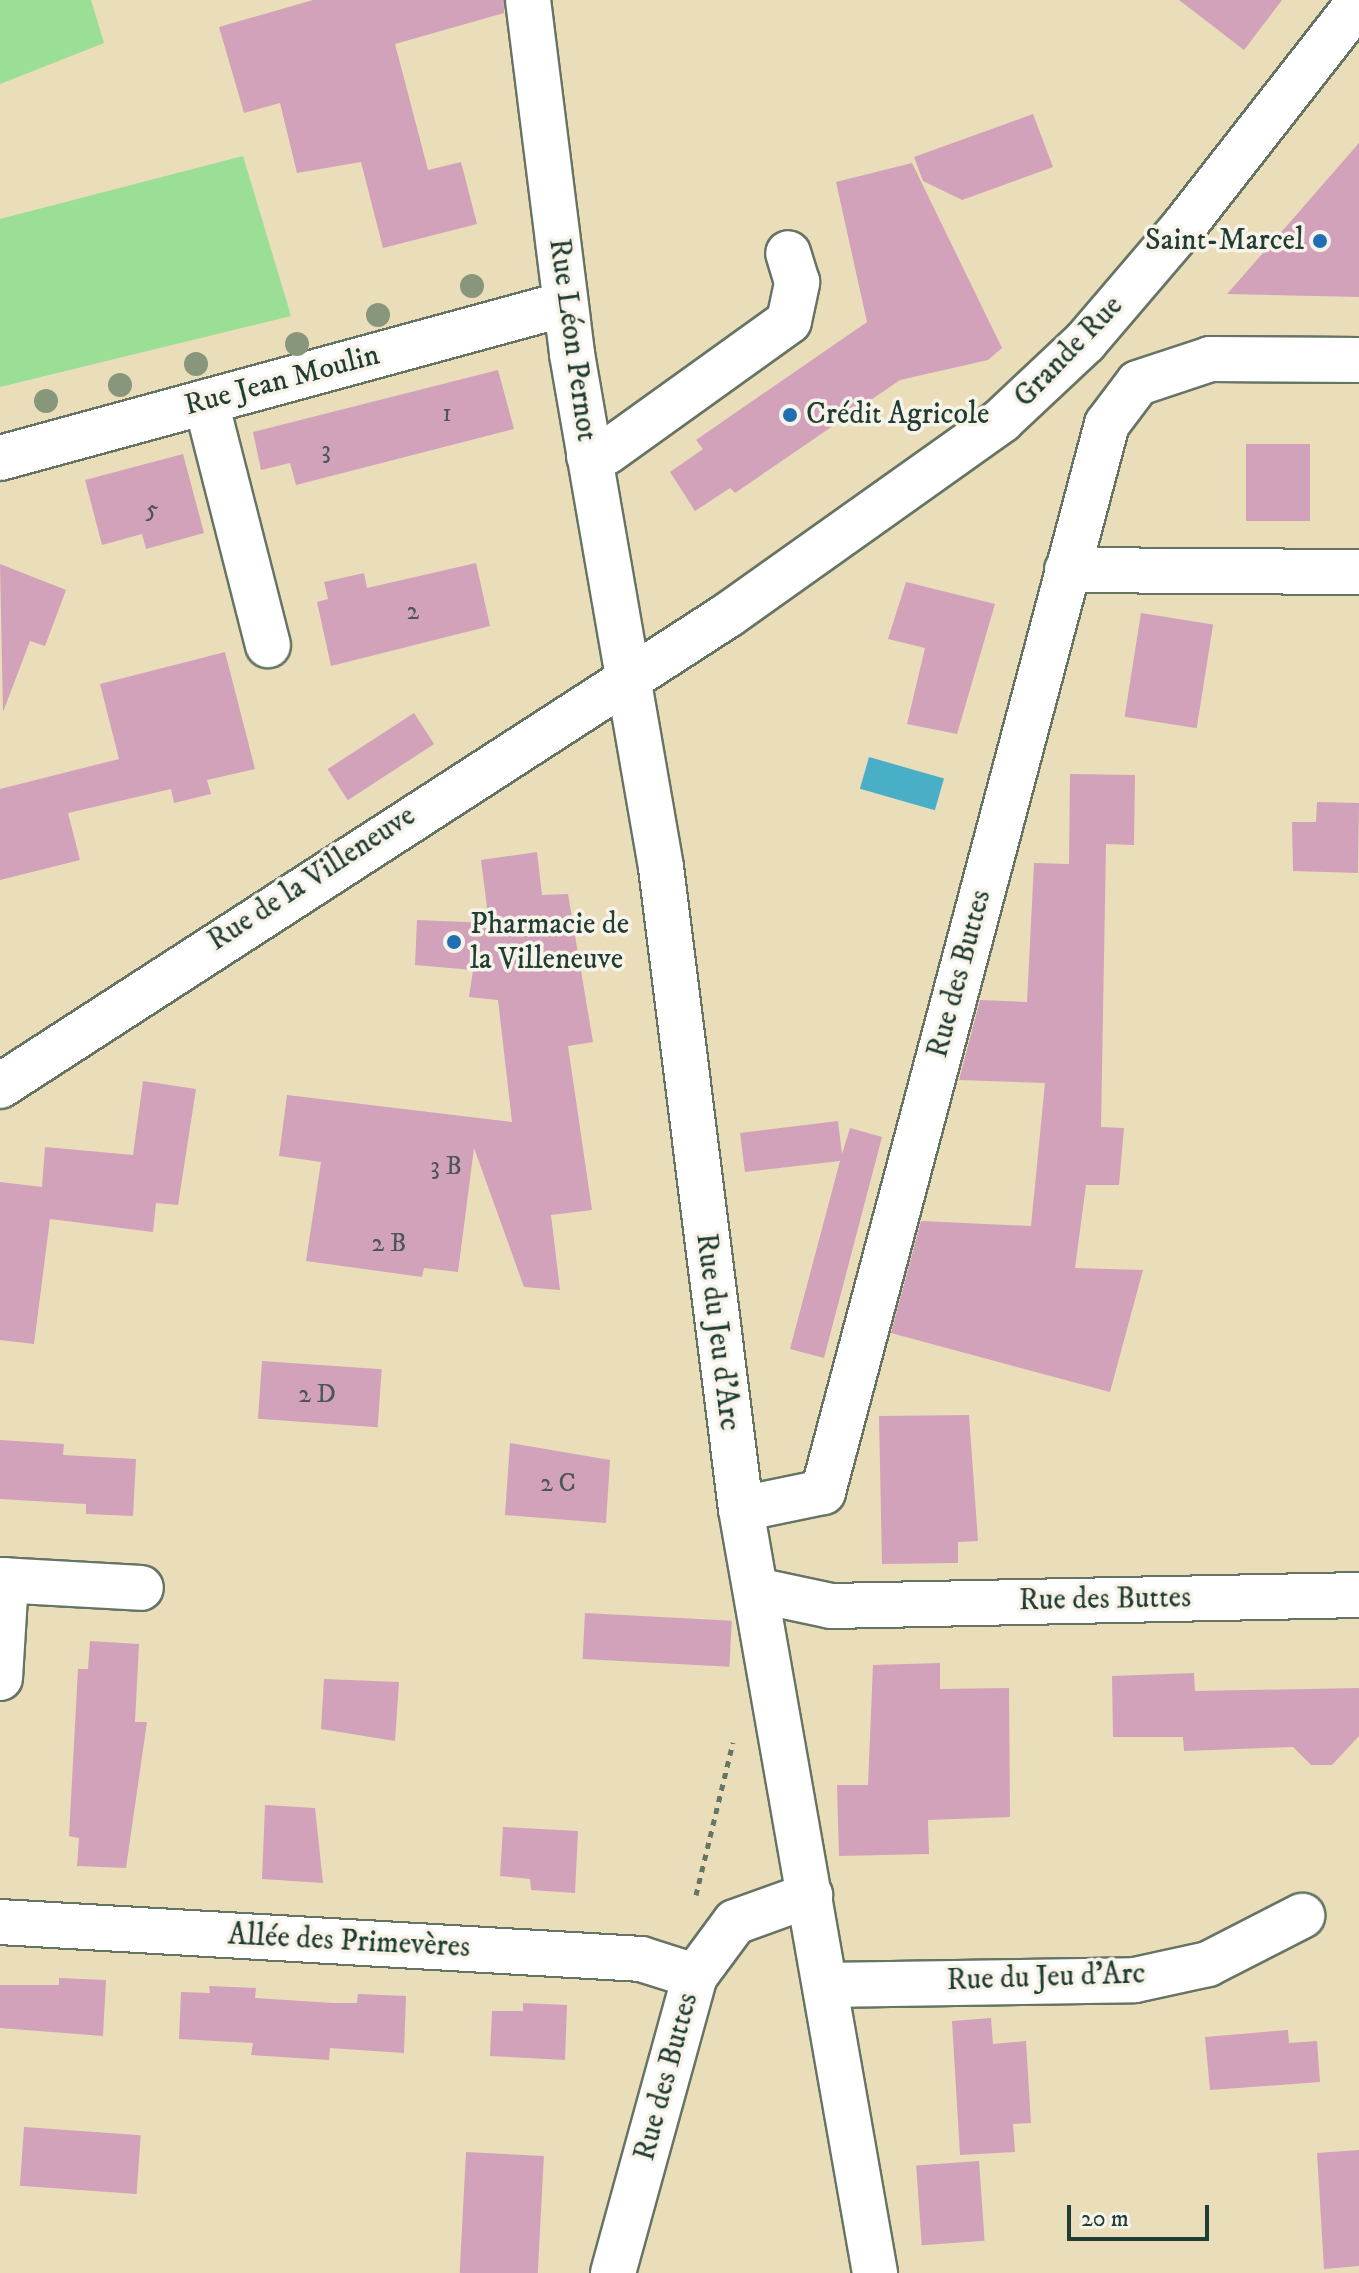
<!DOCTYPE html>
<html>
<head>
<meta charset="utf-8">
<style>
  body { margin:0 }
  #map { position:relative; width:1359px; height:2273px; overflow:hidden; background:#eaddba; font-family:"IM FELL DW Pica",serif }
  div>[style] { position:absolute }
  .green>* { inset:0; background:#9bde96 }
  .water>* { inset:0; background:#48afc7; transform-origin:0 0 }
  .building>* { inset:0; background:#d2a2ba; transform-origin:0 0 }
  .path>* { height:5px; margin-top:-2.5px; transform-origin:0; background:repeating-linear-gradient(90deg,#667563 0 6px,transparent 0 12px) }
  .roads { filter:drop-shadow(2px 0 #667563) drop-shadow(-2px 0 #667563) drop-shadow(0 2px #667563) drop-shadow(0 -2px #667563) }
  .minor>* { height:44px; margin:-22px; padding:0 22px; transform-origin:22px; border-radius:22px; background:#fff }
  .major>* { height:44px; margin:-22px; padding:0 22px; transform-origin:22px; border-radius:22px; background:#fff }
  .trees>* { width:24px; height:24px; margin:-12px; border-radius:50%; background:#88977b }
  .dots>* { width:22px; height:22px; translate:-50% -50%; box-sizing:border-box; border:4px solid #f7f3e8; border-radius:50% }
  span { translate:-50% -50%; white-space:nowrap; text-align:center; line-height:1.15; -webkit-text-stroke:7px #f7f3e8; paint-order:stroke }
  .number-label { font-size:26px; color:#4c5656 }
  .number-label span { -webkit-text-stroke-width:0 }
  .poi-label { font-size:30px; color:#1f3d34 }
  .right { translate:-100% -50%; text-align:right }
  .left { translate:0 -50%; text-align:left }
  .street-label { font-size:30px; color:#1f3d34 }
  .scale { position:absolute; left:1067px; top:2205px; width:142px; height:36px; box-sizing:border-box; border:4px solid #1f3d34; border-top:0; padding-left:10px; font-size:24px; line-height:28px; white-space:nowrap; color:#1f3d34; -webkit-text-stroke:6px #f7f3e8; paint-order:stroke }
</style>
</head>
<body>
<div id="map">
  <div class="green">
    <div style="clip-path:polygon(0 0,91px 0,104px 43px,0 84px)"></div>
    <div style="clip-path:polygon(243px 156px,291px 316px,0 387px,0 219px)"></div>
  </div>
  <div class="water">
    <div style="left:869px;top:757px;width:78px;height:33px;rotate:16deg"></div>
  </div>
  <div class="building">
    <div style="clip-path:polygon(313px 0,504px 0,504px 13px,395px 44px,428px 170px,461px 162px,477px 224px,383px 248px,361px 162px,297px 173px,280px 103px,244px 113px,219px 27px)"></div>
    <div style="clip-path:polygon(1179px 0,1282px 0,1244px 50px)"></div>
    <div style="clip-path:polygon(1033px 114px,1053px 167px,962px 200px,923px 181px,914px 157px)"></div>
    <div style="clip-path:polygon(1359px 143px,1359px 297px,1227px 294px,1284px 229px)"></div>
    <div style="clip-path:polygon(912px 163px,1002px 348px,988px 360px,900px 380px,735px 493px,730px 488px,695px 511px,670px 472px,703px 449px,696px 440px,867px 322px,836px 182px)"></div>
    <div style="clip-path:polygon(498px 370px,514px 429px,296px 485px,290px 463px,261px 470px,253px 432px)"></div>
    <div style="left:1246px;top:444px;width:64px;height:77px"></div>
    <div style="clip-path:polygon(183px 454px,204px 533px,146px 549px,142px 534px,102px 545px,85px 480px)"></div>
    <div style="clip-path:polygon(476px 563px,490px 626px,331px 666px,317px 602px,328px 599px,324px 582px,364px 573px,367px 588px)"></div>
    <div style="clip-path:polygon(0 564px,66px 590px,45px 646px,30px 641px,3px 712px)"></div>
    <div style="clip-path:polygon(906px 582px,995px 604px,957px 734px,907px 724px,925px 648px,888px 639px)"></div>
    <div style="left:1141px;top:613px;width:73px;height:105px;rotate:9deg"></div>
    <div style="clip-path:polygon(225px 652px,255px 769px,207px 780px,211px 794px,174px 803px,171px 789px,68px 813px,80px 860px,0 880px,0 789px,119px 759px,100px 684px)"></div>
    <div style="left:414px;top:713px;width:37px;height:103px;rotate:57deg"></div>
    <div style="clip-path:polygon(1070px 774px,1135px 775px,1134px 845px,1106px 844px,1101px 1127px,1124px 1128px,1119px 1185px,1086px 1185px,1075px 1268px,1143px 1270px,1110px 1392px,891px 1333px,921px 1221px,1031px 1226px,1045px 1083px,959px 1080px,980px 1000px,1027px 1002px,1034px 863px,1069px 864px)"></div>
    <div style="clip-path:polygon(1317px 802px,1359px 803px,1358px 873px,1293px 871px,1292px 822px,1316px 822px)"></div>
    <div style="clip-path:polygon(537px 852px,542px 895px,568px 894px,593px 1042px,568px 1046px,592px 1210px,551px 1215px,560px 1290px,524px 1287px,474px 1148px,458px 1272px,424px 1268px,422px 1277px,306px 1261px,321px 1162px,279px 1156px,287px 1095px,512px 1122px,498px 1000px,469px 997px,473px 970px,415px 965px,417px 920px,489px 923px,481px 860px)"></div>
    <div style="clip-path:polygon(143px 1081px,196px 1089px,178px 1205px,156px 1203px,153px 1232px,50px 1219px,34px 1344px,0 1340px,0 1182px,42px 1187px,45px 1147px,133px 1155px)"></div>
    <div style="clip-path:polygon(838px 1121px,842px 1154px,850px 1128px,882px 1137px,824px 1358px,790px 1349px,840px 1161px,745px 1172px,740px 1133px)"></div>
    <div style="left:262px;top:1361px;width:120px;height:58px;rotate:4deg"></div>
    <div style="clip-path:polygon(969px 1415px,978px 1541px,958px 1542px,958px 1563px,882px 1564px,879px 1416px)"></div>
    <div style="clip-path:polygon(0 1440px,64px 1444px,63px 1455px,136px 1459px,133px 1516px,86px 1514px,86px 1504px,0 1499px)"></div>
    <div style="clip-path:polygon(510px 1443px,610px 1460px,606px 1523px,505px 1515px)"></div>
    <div style="left:585px;top:1613px;width:147px;height:46px;rotate:3deg"></div>
    <div style="clip-path:polygon(90px 1641px,139px 1644px,135px 1722px,147px 1722px,126px 1868px,77px 1866px,79px 1838px,69px 1836px,78px 1669px,88px 1669px)"></div>
    <div style="clip-path:polygon(940px 1663px,940px 1689px,1009px 1688px,1010px 1817px,928px 1820px,929px 1854px,839px 1856px,837px 1785px,868px 1785px,873px 1665px)"></div>
    <div style="clip-path:polygon(1194px 1673px,1195px 1691px,1359px 1688px,1359px 1736px,1332px 1765px,1311px 1765px,1293px 1747px,1184px 1751px,1183px 1737px,1113px 1737px,1112px 1676px)"></div>
    <div style="clip-path:polygon(324px 1679px,399px 1682px,395px 1741px,321px 1729px)"></div>
    <div style="clip-path:polygon(265px 1805px,315px 1808px,323px 1883px,262px 1879px)"></div>
    <div style="clip-path:polygon(503px 1827px,578px 1831px,575px 1893px,531px 1890px,530px 1879px,500px 1876px)"></div>
    <div style="clip-path:polygon(59px 1978px,106px 1980px,103px 2036px,0 2028px,0 1985px,59px 1985px)"></div>
    <div style="clip-path:polygon(209px 1986px,256px 1988px,255px 1998px,333px 2003px,357px 2003px,358px 1994px,406px 1996px,404px 2053px,330px 2048px,329px 2060px,251px 2055px,253px 2043px,179px 2039px,181px 1992px,210px 1993px)"></div>
    <div style="clip-path:polygon(523px 2003px,567px 2005px,565px 2060px,490px 2056px,492px 2011px,523px 2011px)"></div>
    <div style="clip-path:polygon(991px 2018px,993px 2044px,1026px 2041px,1031px 2123px,1013px 2124px,1015px 2152px,960px 2155px,952px 2021px)"></div>
    <div style="clip-path:polygon(1288px 2030px,1289px 2043px,1317px 2041px,1320px 2082px,1210px 2090px,1205px 2037px)"></div>
    <div style="left:24px;top:2127px;width:117px;height:59px;rotate:4deg"></div>
    <div style="clip-path:polygon(1359px 2150px,1359px 2266px,1324px 2269px,1317px 2153px)"></div>
    <div style="left:466px;top:2152px;width:78px;height:121px;rotate:3deg"></div>
    <div style="left:979px;top:2161px;width:80px;height:63px;rotate:86deg"></div>
  </div>
  <div class="path">
    <div style="left:696px;top:1895px;width:157px;rotate:-76.4deg"></div>
  </div>
  <div class="roads">
    <div class="minor">
      <div style="left:528px;top:0;width:357px;rotate:82.9deg"></div>
      <div style="left:572px;top:354px;width:521px;rotate:80.16deg"></div>
      <div style="left:661px;top:867px;width:647px;rotate:82.9deg"></div>
      <div style="left:741px;top:1509px;width:776px;rotate:80.05deg"></div>
      <div style="left:206px;top:402px;width:251px;rotate:75.7deg"></div>
      <div style="left:589px;top:456px;width:18px;rotate:-13deg"></div>
      <div style="left:607px;top:452px;width:224px;rotate:-35.7deg"></div>
      <div style="left:789px;top:321px;width:40px;rotate:-78deg"></div>
      <div style="left:797px;top:282px;width:30px;rotate:-107deg"></div>
      <div style="left:0;top:458px;width:586px;rotate:-15.25deg"></div>
      <div style="left:1067px;top:570px;width:292px;rotate:0.4deg"></div>
      <div style="left:741px;top:1509px;width:84px;rotate:-11.7deg"></div>
      <div style="left:823px;top:1492px;width:1105px;rotate:-75.11deg"></div>
      <div style="left:1107px;top:424px;width:51px;rotate:-52.9deg"></div>
      <div style="left:1138px;top:383px;width:76px;rotate:-18.4deg"></div>
      <div style="left:1210px;top:359px;width:149px;rotate:0.4deg"></div>
      <div style="left:0;top:1580px;width:141px;rotate:3.2deg"></div>
      <div style="left:756px;top:1590px;width:77px;rotate:12deg"></div>
      <div style="left:831px;top:1606px;width:528px;rotate:-1.19deg"></div>
      <div style="left:0;top:1678px;width:98px;rotate:-86.5deg"></div>
      <div style="left:0;top:1922px;width:642px;rotate:3.3deg"></div>
      <div style="left:641px;top:1959px;width:57px;rotate:17.5deg"></div>
      <div style="left:825px;top:1985px;width:310px;rotate:-0.9deg"></div>
      <div style="left:1135px;top:1980px;width:75px;rotate:-12.4deg"></div>
      <div style="left:1208px;top:1964px;width:106px;rotate:-27.1deg"></div>
      <div style="left:613px;top:2273px;width:308px;rotate:-74.6deg"></div>
      <div style="left:695px;top:1976px;width:67px;rotate:-53.5deg"></div>
      <div style="left:735px;top:1922px;width:80px;rotate:-19.8deg"></div>
    </div>
    <div class="major">
      <div style="left:0;top:1086px;width:867px;rotate:-32.9deg"></div>
      <div style="left:728px;top:615px;width:336px;rotate:-35.4deg"></div>
      <div style="left:1002px;top:420px;width:114px;rotate:-43.2deg"></div>
      <div style="left:1085px;top:342px;width:153px;rotate:-49.5deg"></div>
      <div style="left:1184px;top:226px;width:284px;rotate:-52deg"></div>
    </div>
  </div>
  <div class="trees">
    <div style="left:472px;top:286px"></div>
    <div style="left:378px;top:315px"></div>
    <div style="left:297px;top:344px"></div>
    <div style="left:196px;top:364px"></div>
    <div style="left:120px;top:385px"></div>
    <div style="left:46px;top:401px"></div>
  </div>
  <div class="dots">
    <div style="left:1320px;top:241px;background:#1f6fb2"></div>
    <div style="left:790px;top:415px;background:#1f6fb2"></div>
    <div style="left:454px;top:942px;background:#1f6fb2"></div>
  </div>
  <div class="number-label">
    <span style="left:447px;top:414px">1</span>
    <span style="left:326px;top:451px">3</span>
    <span style="left:152px;top:510px">5</span>
    <span style="left:413px;top:612px">2</span>
    <span style="left:446px;top:1167px">3 B</span>
    <span style="left:389px;top:1244px">2 B</span>
    <span style="left:317px;top:1395px">2 D</span>
    <span style="left:558px;top:1484px">2 C</span>
  </div>
  <div class="poi-label">
    <span class="right" style="left:1304px;top:241px">Saint-Marcel</span>
    <span class="left" style="left:806px;top:415px">Crédit Agricole</span>
    <span class="left" style="left:470px;top:942px">Pharmacie de<br>la Villeneuve</span>
  </div>
  <div class="street-label">
    <span style="left:572px;top:340px;rotate:82deg">Rue Léon Pernot</span>
    <span style="left:1069px;top:352px;rotate:-46deg">Grande Rue</span>
    <span style="left:282px;top:381px;rotate:-15deg">Rue Jean Moulin</span>
    <span style="left:312px;top:879px;rotate:-33deg">Rue de la Villeneuve</span>
    <span style="left:960px;top:974px;rotate:-75deg">Rue des Buttes</span>
    <span style="left:717px;top:1332px;rotate:83deg">Rue du Jeu d'Arc</span>
    <span style="left:1105px;top:1600px;rotate:-1deg">Rue des Buttes</span>
    <span style="left:349px;top:1942px;rotate:3deg">Allée des Primevères</span>
    <span style="left:1046px;top:1978px;rotate:-2deg">Rue du Jeu d'Arc</span>
    <span style="left:667px;top:2077px;rotate:-75deg">Rue des Buttes</span>
  </div>
  <div class="scale">20 m</div>
</div>
</body>
</html>
